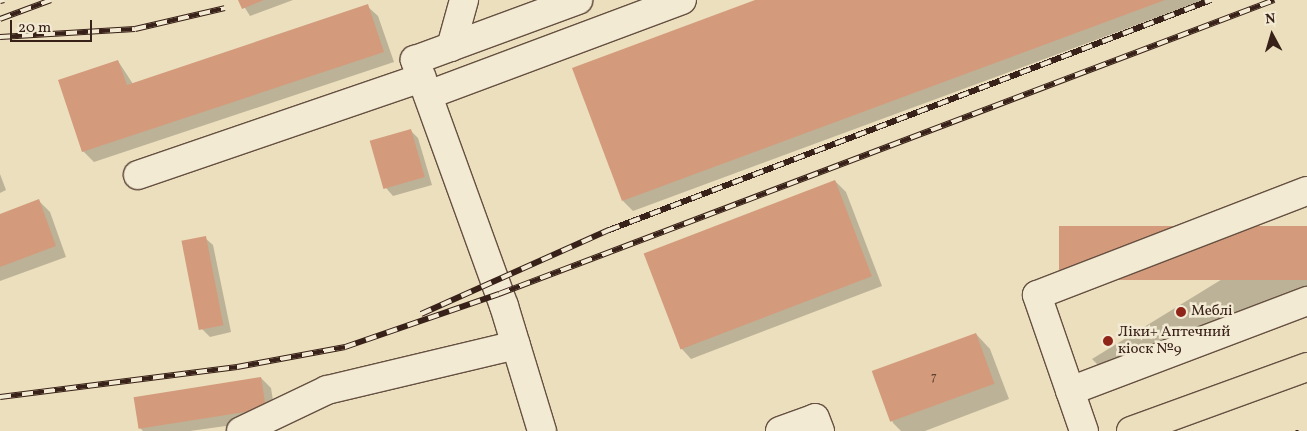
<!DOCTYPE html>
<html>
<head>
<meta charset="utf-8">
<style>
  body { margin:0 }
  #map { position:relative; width:1307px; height:431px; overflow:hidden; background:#ecdfbd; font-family:Vollkorn,serif }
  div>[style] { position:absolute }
  .shadow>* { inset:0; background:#0003 }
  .building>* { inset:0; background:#d39b7c; transform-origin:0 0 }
  .path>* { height:3px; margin-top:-1.5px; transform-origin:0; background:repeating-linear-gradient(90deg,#382118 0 1px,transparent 0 3.5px) }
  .roads { filter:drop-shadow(1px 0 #655041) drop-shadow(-1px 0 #655041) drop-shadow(0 1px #655041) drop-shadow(0 -1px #655041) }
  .minor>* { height:28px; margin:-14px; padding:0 14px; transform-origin:14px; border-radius:14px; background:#f3ead4 }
  .major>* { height:28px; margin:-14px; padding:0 14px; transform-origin:14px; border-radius:14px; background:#ecdfbd }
  .rail>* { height:5.5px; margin-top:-2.75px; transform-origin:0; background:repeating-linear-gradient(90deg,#f3ead4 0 11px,#382118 0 22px); box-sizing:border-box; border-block:1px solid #382118 }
  .dots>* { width:14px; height:14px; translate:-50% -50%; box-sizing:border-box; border:2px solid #f3ead4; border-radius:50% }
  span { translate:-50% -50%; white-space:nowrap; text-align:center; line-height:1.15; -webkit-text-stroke:5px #f3ead4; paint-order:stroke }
  .number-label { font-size:12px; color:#5f4031 }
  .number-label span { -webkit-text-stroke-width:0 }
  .poi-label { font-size:15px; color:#382118 }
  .left { translate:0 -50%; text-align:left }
  .north { position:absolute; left:1247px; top:10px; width:50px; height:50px; -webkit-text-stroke:4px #f3ead4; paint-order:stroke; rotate:354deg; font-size:14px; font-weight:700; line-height:20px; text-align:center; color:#382118 }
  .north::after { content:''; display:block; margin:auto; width:18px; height:22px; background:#382118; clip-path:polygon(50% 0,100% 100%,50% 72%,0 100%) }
  .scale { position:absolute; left:10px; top:20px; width:82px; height:22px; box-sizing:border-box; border:2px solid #382118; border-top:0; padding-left:6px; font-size:15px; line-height:18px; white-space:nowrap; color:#382118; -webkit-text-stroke:4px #f3ead4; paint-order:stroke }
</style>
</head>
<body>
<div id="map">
  <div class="shadow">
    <div style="clip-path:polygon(240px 0,293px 0,250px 16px)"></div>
    <div style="clip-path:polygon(758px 0,1204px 0,633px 211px,623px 201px)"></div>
    <div style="clip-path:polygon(367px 6px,378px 16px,394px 62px,94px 162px,83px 151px,118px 61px,133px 84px)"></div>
    <div style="clip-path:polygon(410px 130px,418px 138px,432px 185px,393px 196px,386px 188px)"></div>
    <div style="clip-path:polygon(0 174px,6px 190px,0 193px)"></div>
    <div style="clip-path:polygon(835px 181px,846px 192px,882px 286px,691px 359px,681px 348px)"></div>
    <div style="clip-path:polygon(39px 201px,50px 212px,66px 257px,0 281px,0 215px)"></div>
    <div style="clip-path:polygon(1307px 227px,1307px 299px,1106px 373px,1092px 359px)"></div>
    <div style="clip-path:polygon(205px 238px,213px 245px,231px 332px,210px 337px,202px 329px)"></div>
    <div style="clip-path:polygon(976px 334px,990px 349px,1009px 399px,925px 431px,901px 431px,893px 423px,874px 372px)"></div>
    <div style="clip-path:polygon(261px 378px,271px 388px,276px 419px,190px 431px,143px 431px,138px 426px)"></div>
  </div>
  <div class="building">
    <div style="clip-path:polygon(238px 0,264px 0,242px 9px)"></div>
    <div style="clip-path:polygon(755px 0,1165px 0,622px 201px,572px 68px)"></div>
    <div style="clip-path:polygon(368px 4px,384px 52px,82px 152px,58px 80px,118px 60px,127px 85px)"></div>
    <div style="left:411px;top:129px;width:50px;height:43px;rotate:74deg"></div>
    <div style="left:835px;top:180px;width:103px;height:205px;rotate:69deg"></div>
    <div style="clip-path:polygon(39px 199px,56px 246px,0 267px,0 214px)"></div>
    <div style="left:1307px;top:226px;width:54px;height:248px;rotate:90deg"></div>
    <div style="left:206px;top:236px;width:91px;height:25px;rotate:79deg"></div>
    <div style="left:976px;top:333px;width:54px;height:111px;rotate:70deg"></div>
    <div style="left:261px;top:377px;width:32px;height:129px;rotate:81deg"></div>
  </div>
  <div class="path">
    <div style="left:1297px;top:429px;width:2px;rotate:90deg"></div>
  </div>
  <div class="roads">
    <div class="minor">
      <div style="left:451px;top:47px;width:49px;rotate:-74.5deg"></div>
      <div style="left:428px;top:95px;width:271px;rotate:-20.5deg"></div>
      <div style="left:138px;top:175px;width:300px;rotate:-18.9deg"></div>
      <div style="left:1070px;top:391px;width:254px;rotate:-20.8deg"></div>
      <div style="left:241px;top:431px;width:95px;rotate:-25.5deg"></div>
      <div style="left:327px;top:390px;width:194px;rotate:-13.4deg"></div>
      <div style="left:542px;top:431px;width:131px;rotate:-106.9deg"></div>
      <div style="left:504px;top:306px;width:262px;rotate:-109.9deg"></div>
      <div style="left:415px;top:60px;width:174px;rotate:-20.2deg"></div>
      <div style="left:780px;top:431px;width:37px;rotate:-20deg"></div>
      <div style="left:815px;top:418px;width:14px;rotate:69deg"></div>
      <div style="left:1084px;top:431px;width:144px;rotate:-109.1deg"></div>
      <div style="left:1037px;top:295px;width:289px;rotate:-21.1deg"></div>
    </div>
    <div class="major">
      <div style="left:1131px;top:431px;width:187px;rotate:-20deg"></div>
    </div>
  </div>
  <div class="rail">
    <div style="left:0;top:1px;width:4px;rotate:-14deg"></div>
    <div style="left:0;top:19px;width:54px;rotate:-20.4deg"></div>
    <div style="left:0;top:37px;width:135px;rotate:-3.4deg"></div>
    <div style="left:135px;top:29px;width:92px;rotate:-13.1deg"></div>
    <div style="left:421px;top:314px;width:206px;rotate:-24.1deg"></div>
    <div style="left:609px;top:230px;width:644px;rotate:-20.91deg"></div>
    <div style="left:0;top:397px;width:239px;rotate:-7.2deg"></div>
    <div style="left:237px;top:367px;width:110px;rotate:-10.5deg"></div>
    <div style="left:345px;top:347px;width:163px;rotate:-19deg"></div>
    <div style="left:499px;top:294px;width:829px;rotate:-20.77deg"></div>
  </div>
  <div class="dots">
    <div style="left:1181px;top:312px;background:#8f2418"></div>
    <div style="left:1108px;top:341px;background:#8f2418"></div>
  </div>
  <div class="number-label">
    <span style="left:934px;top:378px">7</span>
  </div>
  <div class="poi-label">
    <span class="left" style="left:1191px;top:312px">Меблі</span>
    <span class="left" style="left:1118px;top:341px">Ліки+ Аптечний<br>кіоск №9</span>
  </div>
  <div class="north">N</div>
  <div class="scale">20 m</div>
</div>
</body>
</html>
